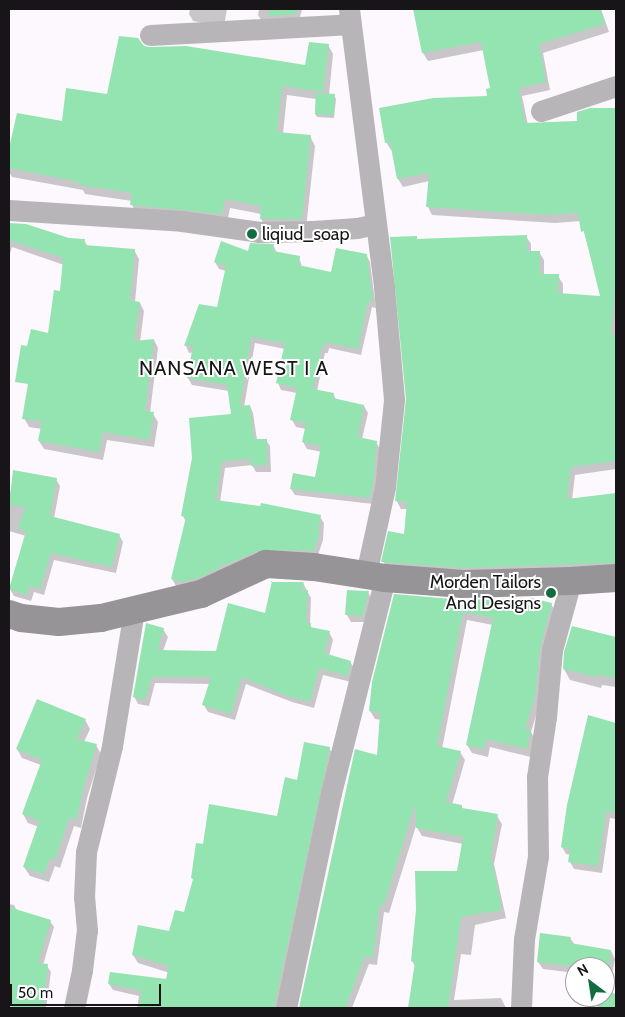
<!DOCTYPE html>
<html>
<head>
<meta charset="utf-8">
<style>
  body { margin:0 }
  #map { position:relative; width:625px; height:1017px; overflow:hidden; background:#fcf8fd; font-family:Cabin,sans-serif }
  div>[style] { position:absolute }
  .shadow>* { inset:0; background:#0003 }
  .building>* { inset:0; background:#93e4b0; transform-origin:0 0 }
  .street>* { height:21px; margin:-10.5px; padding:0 10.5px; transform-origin:10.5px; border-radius:10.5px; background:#b7b5b7 }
  .secondary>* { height:28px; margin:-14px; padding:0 14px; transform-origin:14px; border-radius:14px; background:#969497 }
  .dots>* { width:14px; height:14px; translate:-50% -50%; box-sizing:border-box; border:2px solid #fff; border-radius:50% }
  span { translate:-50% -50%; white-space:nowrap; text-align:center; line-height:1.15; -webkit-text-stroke:4px #fff; paint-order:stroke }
  .poi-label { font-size:18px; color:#171517 }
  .left { translate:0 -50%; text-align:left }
  .right { translate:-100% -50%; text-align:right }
  .quarter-label { font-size:20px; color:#171517; letter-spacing:1px }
  .frame { position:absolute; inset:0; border:10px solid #171517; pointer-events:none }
  .north { position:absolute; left:565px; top:957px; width:50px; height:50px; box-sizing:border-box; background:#fff; border:1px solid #a2a1a2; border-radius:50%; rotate:329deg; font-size:14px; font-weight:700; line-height:20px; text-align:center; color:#171517 }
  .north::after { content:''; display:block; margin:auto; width:18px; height:22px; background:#136c3f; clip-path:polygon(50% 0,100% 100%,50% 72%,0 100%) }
  .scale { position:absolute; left:10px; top:984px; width:151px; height:22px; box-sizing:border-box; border:2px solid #171517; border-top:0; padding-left:6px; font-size:15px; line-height:18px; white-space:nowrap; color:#171517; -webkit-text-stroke:4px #fff; paint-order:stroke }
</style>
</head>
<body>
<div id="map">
  <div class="shadow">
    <div style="clip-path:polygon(190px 9px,227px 9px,224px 26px,193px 21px,189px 14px)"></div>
    <div style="clip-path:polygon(259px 9px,302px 9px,299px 21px,262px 21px,258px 15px)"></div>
    <div style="clip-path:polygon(414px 9px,601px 9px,609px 32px,543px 53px,550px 90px,522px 96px,528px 125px,578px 123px,590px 109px,616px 109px,616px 469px,575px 475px,572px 500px,616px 494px,616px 570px,469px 576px,388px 570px,383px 561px,405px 536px,407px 509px,401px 509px,396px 500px,408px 399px,416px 237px,418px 240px,526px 236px,531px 244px,531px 252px,539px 252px,544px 260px,544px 275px,558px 276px,563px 284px,563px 294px,602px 298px,581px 221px,555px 223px,432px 215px,428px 207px,429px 181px,403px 187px,398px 179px,393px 150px,391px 150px,386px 142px,489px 97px,491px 89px,484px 50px,428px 61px,423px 53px)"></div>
    <div style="clip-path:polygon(328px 45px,333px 54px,329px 95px,334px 95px,336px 99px,334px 118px,317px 117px,315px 114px,316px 99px,287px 95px,283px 134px,310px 136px,315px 146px,306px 228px,266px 228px,261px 219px,261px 214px,230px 208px,227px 223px,137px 214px,132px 205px,132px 201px,85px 194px,83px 190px,12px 177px,9px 172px,9px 156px,18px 114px,63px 122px,108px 95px,143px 47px,306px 66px)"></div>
    <div style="clip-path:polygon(9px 224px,25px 225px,69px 239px,84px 240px,88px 247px,134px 250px,139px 259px,135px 302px,140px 303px,144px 311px,140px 342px,154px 340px,158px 348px,150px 413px,153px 414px,158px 422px,154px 447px,107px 440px,103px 460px,44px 449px,39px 441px,42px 429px,29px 427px,24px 418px,61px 292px,64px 265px,12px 247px,9px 257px)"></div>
    <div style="clip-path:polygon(273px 245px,277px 253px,299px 257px,302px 267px,332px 273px,366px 255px,370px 262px,376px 308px,372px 307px,361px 355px,329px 348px,328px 353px,325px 353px,317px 391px,333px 394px,337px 401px,364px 406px,368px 413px,362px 439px,376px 442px,380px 449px,373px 504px,295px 495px,291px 489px,316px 479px,322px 452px,307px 449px,303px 442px,306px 429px,296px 427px,292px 420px,297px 393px,281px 390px,278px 383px,285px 349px,255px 343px,244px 407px,250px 406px,253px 413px,257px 440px,266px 440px,270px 446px,271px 472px,256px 472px,252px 465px,225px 468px,220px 502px,320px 517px,324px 523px,323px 540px,317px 558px,176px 586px,172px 579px,186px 522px,183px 516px,232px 415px,229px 391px,192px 385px,188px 378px,193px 352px,189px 353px,186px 346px,200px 306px,218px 309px,226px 271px,219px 269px,215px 262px)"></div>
    <div style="clip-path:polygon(14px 472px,56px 479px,60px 486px,54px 518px,119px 535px,123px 542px,116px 573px,54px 560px,44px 595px,34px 592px,31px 601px,14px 596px,10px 589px,26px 536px,9px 531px,9px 501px)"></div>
    <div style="clip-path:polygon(303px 583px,311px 598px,310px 624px,312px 629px,329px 632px,333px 640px,329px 656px,350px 662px,355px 669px,351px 682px,323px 675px,314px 708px,292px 702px,246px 684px,235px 720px,208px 712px,204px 705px,210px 684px,155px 683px,149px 706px,138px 704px,134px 696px,163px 629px,168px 637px,163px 651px,217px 652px)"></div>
    <div style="clip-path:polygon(368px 592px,372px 600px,366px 622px,351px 622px,347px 615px)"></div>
    <div style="clip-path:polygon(463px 601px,551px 604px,556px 612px,539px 706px,531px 732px,535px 739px,531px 757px,490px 747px,488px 757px,472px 753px,467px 745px,493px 625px,467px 620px,442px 749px,460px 752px,465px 760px,452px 805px,461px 807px,463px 810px,497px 816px,502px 824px,494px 864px,506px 918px,475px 925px,471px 955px,461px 954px,454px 1000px,501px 998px,506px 1008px,409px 1008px,415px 966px,412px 961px,458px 873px,463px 844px,422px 836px,416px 826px,389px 913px,384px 912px,377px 965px,369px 964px,352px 1008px,300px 1008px,356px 751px,378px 757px,381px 720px,375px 719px,370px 711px)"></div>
    <div style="clip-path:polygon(573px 627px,616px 638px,616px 687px,602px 685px,601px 688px,570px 680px,564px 669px)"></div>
    <div style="clip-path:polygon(589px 717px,616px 724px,616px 819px,610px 818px,602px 873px,574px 869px,570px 862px,571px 855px,566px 854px,562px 847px)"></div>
    <div style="clip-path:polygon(85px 720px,90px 729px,84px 742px,96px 745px,101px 754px,87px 798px,81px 828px,74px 826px,60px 868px,55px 866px,49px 882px,30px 876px,24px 867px,39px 827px,28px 823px,23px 814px,41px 765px,22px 758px,17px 749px)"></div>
    <div style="clip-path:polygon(329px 748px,334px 756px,279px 1008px,176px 1008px,187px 956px,173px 974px,138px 963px,133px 955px,170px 933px,184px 914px,194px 881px,192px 878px,204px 846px,278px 817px,298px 781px)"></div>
    <div style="clip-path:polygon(9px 904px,14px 905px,17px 911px,50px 921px,54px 927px,43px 965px,47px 966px,51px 972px,46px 1008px,52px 1008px,9px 1008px)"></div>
    <div style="clip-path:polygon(570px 938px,575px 945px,611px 951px,615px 959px,609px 990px,605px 989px,605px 967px,575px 967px,575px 973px,543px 969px,538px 962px)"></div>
    <div style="clip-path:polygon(109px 984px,167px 986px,157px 1008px,137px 1008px,139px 996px,113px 990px)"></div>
  </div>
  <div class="building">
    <div style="clip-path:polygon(270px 9px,297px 9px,296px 14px,269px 16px)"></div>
    <div style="clip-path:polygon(413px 9px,600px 9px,605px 24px,539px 44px,546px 82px,519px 88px,525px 123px,577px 121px,577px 112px,590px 108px,616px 108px,616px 284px,611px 334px,616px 335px,616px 461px,571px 467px,567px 499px,616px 493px,616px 563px,463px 568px,381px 562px,388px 531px,404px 534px,407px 502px,395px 501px,406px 399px,390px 237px,417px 236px,417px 239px,527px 235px,527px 251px,540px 251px,540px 274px,559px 274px,558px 293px,600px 296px,584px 231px,581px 232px,578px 213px,550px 215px,426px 207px,429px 173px,397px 179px,390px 142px,385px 143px,379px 108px,433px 98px,487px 96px,486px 89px,490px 88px,481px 42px,422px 53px)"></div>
    <div style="clip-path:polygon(119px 36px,138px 38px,144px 46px,150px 47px,186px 46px,305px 65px,309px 42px,329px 44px,323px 92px,282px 86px,277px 132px,311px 135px,302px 219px,260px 219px,261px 206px,225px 199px,222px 214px,130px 205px,132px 193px,79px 185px,79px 182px,9px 168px,9px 148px,17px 113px,62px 121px,66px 88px,107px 94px)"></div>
    <div style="left:316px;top:93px;width:19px;height:21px;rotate:3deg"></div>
    <div style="clip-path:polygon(9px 223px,26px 224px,69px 238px,85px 239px,84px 245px,135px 249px,130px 300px,140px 302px,134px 341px,154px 339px,145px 411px,154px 412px,149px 440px,103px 432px,99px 452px,38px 441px,42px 421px,22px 419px,28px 384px,15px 382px,21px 345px,27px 346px,31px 329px,48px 333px,54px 290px,60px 291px,63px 258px,9px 240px)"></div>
    <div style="clip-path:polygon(221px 241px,248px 251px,250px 243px,274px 244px,273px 251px,300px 256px,298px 265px,331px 272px,336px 248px,367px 254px,373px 302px,368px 301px,358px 349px,326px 342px,325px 347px,322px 346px,313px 389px,334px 393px,333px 398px,364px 405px,358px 437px,377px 441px,373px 485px,370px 498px,290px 489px,293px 473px,315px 477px,321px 446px,302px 442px,306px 423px,290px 420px,297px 388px,276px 383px,285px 343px,251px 337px,240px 406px,250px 405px,254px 439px,267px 439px,267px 465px,251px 466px,250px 459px,222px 461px,216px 500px,260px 506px,261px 503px,321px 515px,318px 531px,320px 532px,314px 551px,260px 550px,228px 564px,221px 565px,220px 568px,196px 579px,182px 582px,171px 579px,186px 517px,181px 516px,192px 458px,189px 418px,231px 414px,227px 385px,187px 378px,193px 345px,184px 346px,199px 304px,217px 307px,226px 266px,214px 262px)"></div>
    <div style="clip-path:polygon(13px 470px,57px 478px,50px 516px,120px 534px,112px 567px,51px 553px,40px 589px,30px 586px,27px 595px,9px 589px,26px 531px,18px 529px,25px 507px,9px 505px)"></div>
    <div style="clip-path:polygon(270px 581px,304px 582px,301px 590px,308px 590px,306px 622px,311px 623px,310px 627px,330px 631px,324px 653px,351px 661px,348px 676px,319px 668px,310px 702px,287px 696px,242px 677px,231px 714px,202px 705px,211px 677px,152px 677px,145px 700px,133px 697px,146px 623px,164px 628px,158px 650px,216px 651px,228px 603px,265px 613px,272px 581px)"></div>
    <div style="clip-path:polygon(347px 590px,369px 591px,363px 616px,345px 615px)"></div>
    <div style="clip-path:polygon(394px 594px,463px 600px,531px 598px,552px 603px,540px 649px,535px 697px,525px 729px,531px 730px,527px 749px,486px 739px,484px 749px,466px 745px,493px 618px,463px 612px,437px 746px,461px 751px,446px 802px,462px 805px,462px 808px,498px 814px,491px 855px,502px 910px,461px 917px,448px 1008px,408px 1008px,415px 962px,411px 961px,416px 910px,415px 871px,457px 871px,463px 837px,416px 828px,415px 804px,384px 905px,380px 904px,373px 957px,365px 956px,345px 1008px,299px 1008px,355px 749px,377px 755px,380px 713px,369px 711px,372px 682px)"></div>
    <div style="clip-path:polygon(572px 626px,616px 637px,616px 678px,596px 675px,596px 677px,563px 669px,564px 652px)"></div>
    <div style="clip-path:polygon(37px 699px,86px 719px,77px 739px,97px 744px,83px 789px,77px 819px,69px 818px,55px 860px,50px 858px,44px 874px,23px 867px,39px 821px,22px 814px,42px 760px,16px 749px)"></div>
    <div style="clip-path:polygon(588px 715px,616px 723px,616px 813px,606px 811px,598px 866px,568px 862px,570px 849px,561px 847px,567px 805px)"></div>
    <div style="clip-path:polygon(304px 742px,330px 747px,274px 1008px,139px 1007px,142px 991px,108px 984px,110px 972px,166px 979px,169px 966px,132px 955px,138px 925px,169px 931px,175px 910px,184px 912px,193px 879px,191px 878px,196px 843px,203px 844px,209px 804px,277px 816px,285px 777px,297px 780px)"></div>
    <div style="clip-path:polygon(9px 907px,51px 920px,38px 963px,48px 964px,43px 1008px,9px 1008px)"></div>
    <div style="clip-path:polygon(540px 933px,571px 937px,570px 943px,611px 950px,609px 967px,580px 967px,537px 962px)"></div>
    <div style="clip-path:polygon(605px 991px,616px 994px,616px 1008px,597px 1008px,600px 997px,605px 997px)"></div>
  </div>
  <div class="street">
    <div style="left:349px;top:9px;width:280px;rotate:82.8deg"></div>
    <div style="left:384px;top:287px;width:113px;rotate:84.9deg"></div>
    <div style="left:394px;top:400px;width:87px;rotate:95.9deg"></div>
    <div style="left:385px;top:487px;width:89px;rotate:102.3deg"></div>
    <div style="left:150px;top:35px;width:201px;rotate:-3.1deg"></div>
    <div style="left:541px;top:111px;width:79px;rotate:-18.4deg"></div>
    <div style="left:9px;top:210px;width:173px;rotate:3.6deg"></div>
    <div style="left:182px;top:221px;width:79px;rotate:8deg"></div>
    <div style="left:260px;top:232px;width:53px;rotate:-1.1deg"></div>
    <div style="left:313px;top:231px;width:44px;rotate:-3.9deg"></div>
    <div style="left:357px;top:228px;width:19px;rotate:-12deg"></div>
    <div style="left:74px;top:1008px;width:39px;rotate:-78deg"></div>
    <div style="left:82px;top:970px;width:40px;rotate:-82.9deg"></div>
    <div style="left:87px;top:930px;width:32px;rotate:-95deg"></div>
    <div style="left:84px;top:898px;width:46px;rotate:-87.5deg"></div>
    <div style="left:86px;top:852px;width:109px;rotate:-76.2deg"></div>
    <div style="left:112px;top:746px;width:138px;rotate:-80.8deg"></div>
    <div style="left:286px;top:1008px;width:220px;rotate:-78.2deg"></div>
    <div style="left:331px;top:793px;width:222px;rotate:-75.9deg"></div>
    <div style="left:521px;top:1008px;width:69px;rotate:-87.5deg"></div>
    <div style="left:524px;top:939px;width:84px;rotate:-80.4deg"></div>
    <div style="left:538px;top:856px;width:79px;rotate:-90.7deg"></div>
    <div style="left:537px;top:777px;width:61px;rotate:-81.5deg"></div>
    <div style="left:546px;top:717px;width:67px;rotate:-84.9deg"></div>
    <div style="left:552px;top:650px;width:72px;rotate:-74.6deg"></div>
  </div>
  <div class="secondary">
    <div style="left:9px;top:614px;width:13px;rotate:18deg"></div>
    <div style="left:21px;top:618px;width:38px;rotate:6deg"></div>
    <div style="left:59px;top:622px;width:42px;rotate:-5.4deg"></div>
    <div style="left:101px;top:618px;width:103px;rotate:-13.5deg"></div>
    <div style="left:201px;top:594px;width:72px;rotate:-24.8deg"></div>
    <div style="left:266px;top:564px;width:48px;rotate:3.6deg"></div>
    <div style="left:314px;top:567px;width:72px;rotate:8.8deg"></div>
    <div style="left:385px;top:578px;width:78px;rotate:4.4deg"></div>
    <div style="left:463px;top:584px;width:108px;rotate:-1.6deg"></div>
    <div style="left:571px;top:581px;width:45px;rotate:-3.8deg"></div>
  </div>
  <div class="dots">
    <div style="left:252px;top:234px;background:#136c3f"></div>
    <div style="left:551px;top:593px;background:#136c3f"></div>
  </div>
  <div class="poi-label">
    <span class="left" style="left:262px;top:234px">liqiud_soap</span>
    <span class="right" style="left:541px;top:593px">Morden Tailors<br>And Designs</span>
  </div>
  <div class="quarter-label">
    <span style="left:234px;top:368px">NANSANA WEST I A</span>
  </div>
  <div class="frame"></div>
  <div class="north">N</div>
  <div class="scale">50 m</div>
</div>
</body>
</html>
